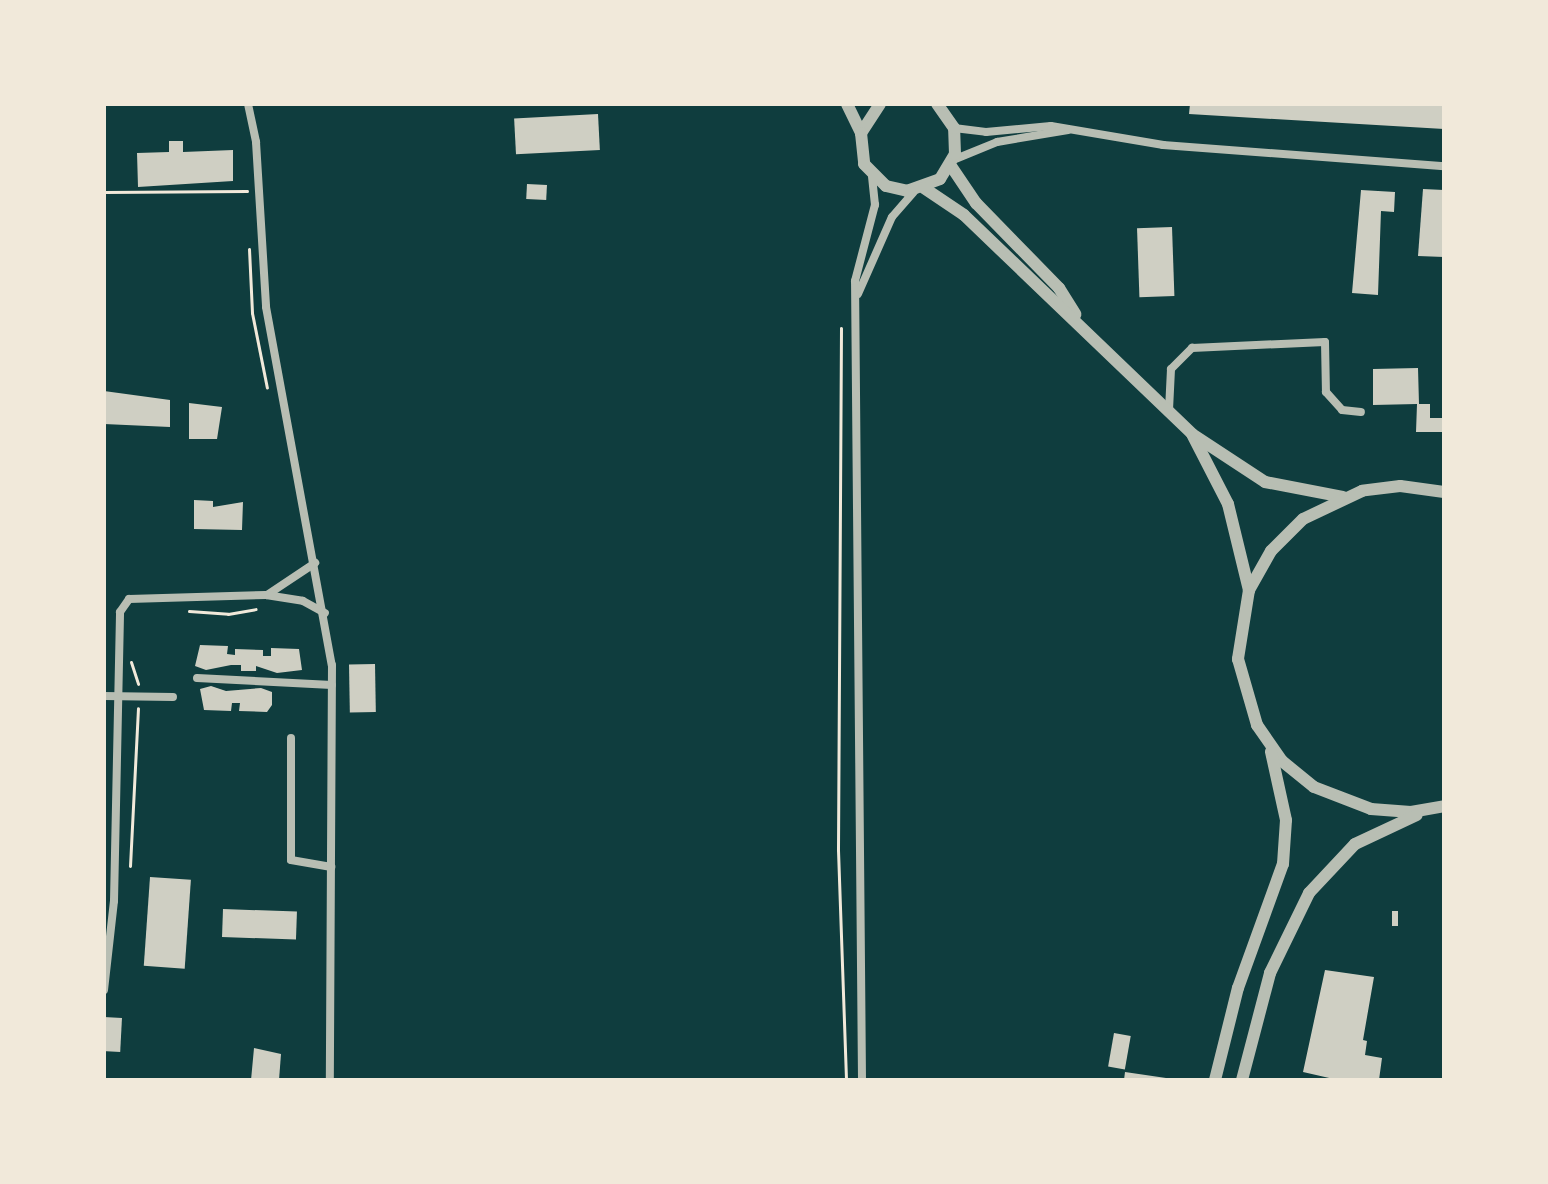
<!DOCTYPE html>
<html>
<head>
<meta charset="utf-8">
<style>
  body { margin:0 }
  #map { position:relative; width:1548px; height:1184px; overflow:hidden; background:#0f3d3e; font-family:Overpass,sans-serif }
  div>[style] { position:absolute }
  .building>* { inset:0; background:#cfcfc3; transform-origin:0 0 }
  .path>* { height:3px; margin:-1.5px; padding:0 1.5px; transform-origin:1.5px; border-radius:1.5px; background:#f1e9da }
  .minor>* { height:8px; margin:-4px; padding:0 4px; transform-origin:4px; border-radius:4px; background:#b8beb3 }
  .tertiary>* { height:12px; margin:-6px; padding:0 6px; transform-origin:6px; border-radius:6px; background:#b8beb3 }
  span { translate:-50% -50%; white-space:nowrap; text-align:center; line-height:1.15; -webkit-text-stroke:7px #f1e9da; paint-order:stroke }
  .frame { position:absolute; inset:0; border:106px solid #f1e9da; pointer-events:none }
</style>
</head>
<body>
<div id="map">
  <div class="building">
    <div style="clip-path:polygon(1190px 104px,1444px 104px,1444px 129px,1189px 114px)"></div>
    <div style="left:598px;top:114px;width:36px;height:84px;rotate:87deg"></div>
    <div style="clip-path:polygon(169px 141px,183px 141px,183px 152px,233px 150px,233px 181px,138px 187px,137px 153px,169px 152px)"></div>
    <div style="left:527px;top:184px;width:20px;height:15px;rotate:3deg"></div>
    <div style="clip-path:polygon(1423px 189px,1444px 190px,1444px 257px,1418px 256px)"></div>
    <div style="clip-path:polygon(1361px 190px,1395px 192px,1394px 212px,1381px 211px,1378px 295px,1352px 293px)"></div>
    <div style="left:1172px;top:227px;width:69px;height:35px;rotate:88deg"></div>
    <div style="clip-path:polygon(1418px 368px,1419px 404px,1430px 404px,1430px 418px,1443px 418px,1443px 432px,1416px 432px,1417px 404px,1373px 405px,1373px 369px)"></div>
    <div style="clip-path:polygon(104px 391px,170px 400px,170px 427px,104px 424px)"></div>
    <div style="clip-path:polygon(189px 403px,222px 407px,217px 439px,189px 439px)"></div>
    <div style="clip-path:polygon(194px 500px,213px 501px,213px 507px,243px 502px,242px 530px,194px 529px)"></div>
    <div style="clip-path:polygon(200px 645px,228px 646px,227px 654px,235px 655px,235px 649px,263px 650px,263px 656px,271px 656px,271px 648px,299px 649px,302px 670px,277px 673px,256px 666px,256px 671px,241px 671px,241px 665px,231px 665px,206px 670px,195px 666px)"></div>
    <div style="left:375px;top:664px;width:48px;height:26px;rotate:89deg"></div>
    <div style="clip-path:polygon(211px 686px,226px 691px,261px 688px,272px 692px,272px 705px,267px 712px,239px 711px,240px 703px,232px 703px,231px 711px,204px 710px,200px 689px)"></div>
    <div style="left:150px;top:877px;width:41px;height:89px;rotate:4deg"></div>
    <div style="left:223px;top:909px;width:74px;height:28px;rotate:2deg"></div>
    <div style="left:1392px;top:911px;width:6px;height:15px"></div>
    <div style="clip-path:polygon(1325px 970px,1374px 977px,1363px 1040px,1367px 1041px,1365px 1055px,1382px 1058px,1379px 1080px,1338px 1080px,1303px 1072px)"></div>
    <div style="left:104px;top:1017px;width:18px;height:34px;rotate:3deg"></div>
    <div style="left:1114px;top:1033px;width:17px;height:34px;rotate:10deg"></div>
    <div style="clip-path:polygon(254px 1048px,281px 1054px,279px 1080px,251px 1080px)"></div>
    <div style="clip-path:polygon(1125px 1072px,1166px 1078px,1166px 1080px,1124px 1080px)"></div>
  </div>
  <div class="path">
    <div style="left:104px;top:192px;width:143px;rotate:-0.4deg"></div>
    <div style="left:249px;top:249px;width:64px;rotate:87.3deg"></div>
    <div style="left:252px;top:313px;width:76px;rotate:78.7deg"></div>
    <div style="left:841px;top:328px;width:522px;rotate:90.33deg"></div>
    <div style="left:838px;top:850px;width:230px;rotate:88deg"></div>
    <div style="left:189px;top:611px;width:39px;rotate:4deg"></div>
    <div style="left:228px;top:614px;width:28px;rotate:-10deg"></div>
    <div style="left:131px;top:662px;width:23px;rotate:72deg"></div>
    <div style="left:130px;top:866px;width:158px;rotate:-87.1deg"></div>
  </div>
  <div class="minor">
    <div style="left:248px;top:104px;width:39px;rotate:78deg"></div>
    <div style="left:256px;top:142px;width:165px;rotate:86.5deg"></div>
    <div style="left:266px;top:307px;width:364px;rotate:79.6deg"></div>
    <div style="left:332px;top:665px;width:415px;rotate:90.3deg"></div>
    <div style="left:954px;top:128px;width:32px;rotate:7deg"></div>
    <div style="left:986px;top:132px;width:65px;rotate:-5.3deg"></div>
    <div style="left:1051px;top:126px;width:114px;rotate:9.6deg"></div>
    <div style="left:1163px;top:145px;width:282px;rotate:4.3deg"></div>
    <div style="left:953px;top:160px;width:48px;rotate:-22.2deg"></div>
    <div style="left:997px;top:142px;width:72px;rotate:-9.6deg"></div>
    <div style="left:858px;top:294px;width:84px;rotate:-66.2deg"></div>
    <div style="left:892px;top:217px;width:33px;rotate:-49deg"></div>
    <div style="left:1169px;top:410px;width:41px;rotate:-87.2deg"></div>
    <div style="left:1171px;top:369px;width:30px;rotate:-45deg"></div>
    <div style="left:1192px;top:348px;width:133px;rotate:-2.6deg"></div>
    <div style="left:1325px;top:342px;width:50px;rotate:88.9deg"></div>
    <div style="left:1326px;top:392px;width:24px;rotate:48deg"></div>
    <div style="left:1342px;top:410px;width:19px;rotate:6deg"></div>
    <div style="left:267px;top:595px;width:58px;rotate:-33.7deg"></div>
    <div style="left:197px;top:678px;width:135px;rotate:3deg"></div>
    <div style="left:104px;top:696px;width:69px;rotate:0.8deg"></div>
    <div style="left:291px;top:738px;width:122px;rotate:90deg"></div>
    <div style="left:291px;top:860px;width:41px;rotate:9.9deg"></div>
    <div style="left:104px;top:990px;width:90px;rotate:-83.6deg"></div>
    <div style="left:114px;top:901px;width:289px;rotate:-88.8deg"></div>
    <div style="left:120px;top:612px;width:16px;rotate:-55deg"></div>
    <div style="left:129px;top:599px;width:137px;rotate:-1.7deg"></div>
    <div style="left:266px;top:595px;width:37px;rotate:9deg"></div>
    <div style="left:303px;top:601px;width:25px;rotate:29deg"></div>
    <div style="left:862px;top:1080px;width:799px;rotate:-90.5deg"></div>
    <div style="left:855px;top:281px;width:79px;rotate:-75.3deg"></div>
    <div style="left:875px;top:205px;width:30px;rotate:-96deg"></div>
  </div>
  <div class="tertiary">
    <div style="left:847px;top:104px;width:32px;rotate:64deg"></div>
    <div style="left:880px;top:104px;width:35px;rotate:123deg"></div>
    <div style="left:861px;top:133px;width:31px;rotate:84deg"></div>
    <div style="left:864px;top:164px;width:31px;rotate:45deg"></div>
    <div style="left:886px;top:186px;width:22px;rotate:13deg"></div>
    <div style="left:907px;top:191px;width:35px;rotate:-20deg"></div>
    <div style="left:940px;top:179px;width:29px;rotate:-59deg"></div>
    <div style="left:955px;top:154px;width:26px;rotate:-92deg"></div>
    <div style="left:954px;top:128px;width:29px;rotate:-125deg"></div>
    <div style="left:951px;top:166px;width:45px;rotate:56deg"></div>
    <div style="left:976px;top:203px;width:119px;rotate:45.7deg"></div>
    <div style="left:1059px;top:288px;width:31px;rotate:58deg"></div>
    <div style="left:924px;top:188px;width:48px;rotate:34deg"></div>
    <div style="left:964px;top:215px;width:316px;rotate:43.8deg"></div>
    <div style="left:1192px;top:434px;width:87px;rotate:33.3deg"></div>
    <div style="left:1265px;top:482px;width:79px;rotate:10.9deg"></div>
    <div style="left:1193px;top:436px;width:76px;rotate:62.8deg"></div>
    <div style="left:1228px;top:504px;width:89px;rotate:76.3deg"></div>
    <div style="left:1444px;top:492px;width:44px;rotate:-172.2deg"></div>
    <div style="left:1400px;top:486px;width:38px;rotate:173deg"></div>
    <div style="left:1362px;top:491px;width:65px;rotate:154.6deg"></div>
    <div style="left:1303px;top:519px;width:45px;rotate:135deg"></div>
    <div style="left:1271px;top:551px;width:45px;rotate:119.4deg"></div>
    <div style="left:1249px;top:590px;width:70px;rotate:99.1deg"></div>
    <div style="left:1238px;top:659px;width:69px;rotate:73.9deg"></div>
    <div style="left:1257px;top:725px;width:44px;rotate:55.2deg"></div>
    <div style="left:1282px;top:761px;width:41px;rotate:39.1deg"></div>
    <div style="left:1314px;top:787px;width:61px;rotate:21.1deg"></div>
    <div style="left:1371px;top:809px;width:40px;rotate:4.3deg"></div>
    <div style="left:1411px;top:812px;width:34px;rotate:-10deg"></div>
    <div style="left:1215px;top:1080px;width:95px;rotate:-76deg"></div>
    <div style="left:1238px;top:988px;width:132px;rotate:-70.1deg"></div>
    <div style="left:1283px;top:864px;width:44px;rotate:-86.1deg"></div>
    <div style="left:1286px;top:820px;width:70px;rotate:-102.4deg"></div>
    <div style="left:1242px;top:1080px;width:111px;rotate:-75.3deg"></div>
    <div style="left:1270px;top:973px;width:89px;rotate:-64deg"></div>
    <div style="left:1309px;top:893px;width:67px;rotate:-46.8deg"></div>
    <div style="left:1355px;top:844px;width:68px;rotate:-25.1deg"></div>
  </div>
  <div class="frame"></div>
</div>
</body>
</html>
